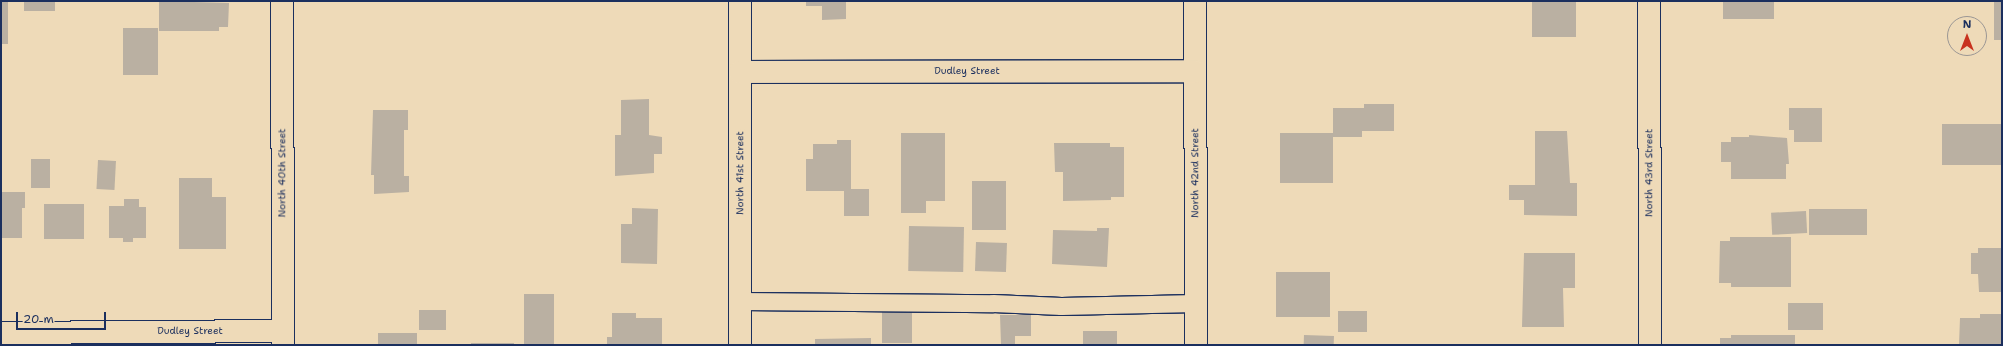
<!DOCTYPE html>
<html>
<head>
<meta charset="utf-8">
<style>
  body { margin:0 }
  #map { position:relative; width:2003px; height:346px; overflow:hidden; background:#eedab8; font-family:"Shantell Sans",sans-serif }
  div>[style] { position:absolute }
  .building>* { inset:0; background:#bab0a2; transform-origin:0 0 }
  .roads { filter:drop-shadow(1px 0 #1b2f5e) drop-shadow(-1px 0 #1b2f5e) drop-shadow(0 1px #1b2f5e) drop-shadow(0 -1px #1b2f5e) }
  .service>* { height:17px; margin:-8.5px; padding:0 8.5px; transform-origin:8.5px; border-radius:8.5px; background:#eedab8 }
  .minor>* { height:22px; margin:-11px; padding:0 11px; transform-origin:11px; border-radius:11px; background:#eedab8 }
  .tertiary>* { height:22px; margin:-11px; padding:0 11px; transform-origin:11px; border-radius:11px; background:#eedab8 }
  span { translate:-50% -50%; white-space:nowrap; text-align:center; line-height:1.15; -webkit-text-stroke:4px #eedab8; paint-order:stroke }
  .street-label { font-size:10px; color:#1b2f5e }
  .frame { position:absolute; inset:0; border:2px solid #1b2f5e; pointer-events:none }
  .north { position:absolute; left:1947px; top:16px; width:40px; height:40px; box-sizing:border-box; background:#eedab8; border:1px solid #9a9694; border-radius:50%; rotate:0deg; font-size:11px; font-weight:700; line-height:16px; text-align:center; color:#1b2f5e }
  .north::after { content:''; display:block; margin:auto; width:14px; height:18px; background:#c8321e; clip-path:polygon(50% 0,100% 100%,50% 72%,0 100%) }
  .scale { position:absolute; left:16px; top:312px; width:90px; height:18px; box-sizing:border-box; border:2px solid #1b2f5e; border-top:0; padding-left:5px; font-size:12px; line-height:14px; white-space:nowrap; color:#1b2f5e; -webkit-text-stroke:3px #eedab8; paint-order:stroke }
</style>
</head>
<body>
<div id="map">
  <div class="building">
    <div style="left:1px;top:1px;width:7px;height:43px"></div>
    <div style="left:24px;top:1px;width:31px;height:10px"></div>
    <div style="clip-path:polygon(159px 1px,229px 3px,228px 27px,219px 27px,219px 31px,159px 31px)"></div>
    <div style="clip-path:polygon(806px 1px,846px 1px,846px 19px,822px 20px,822px 6px,806px 6px)"></div>
    <div style="left:1532px;top:1px;width:44px;height:36px"></div>
    <div style="left:1723px;top:1px;width:51px;height:18px"></div>
    <div style="left:1994px;top:1px;width:8px;height:39px"></div>
    <div style="left:123px;top:28px;width:35px;height:47px"></div>
    <div style="clip-path:polygon(649px 99px,649px 135px,662px 137px,662px 154px,654px 154px,654px 173px,615px 176px,615px 135px,621px 135px,621px 100px)"></div>
    <div style="clip-path:polygon(1364px 104px,1394px 104px,1394px 131px,1362px 131px,1362px 137px,1333px 137px,1333px 183px,1280px 183px,1280px 133px,1333px 133px,1333px 108px,1364px 108px)"></div>
    <div style="clip-path:polygon(1789px 108px,1822px 108px,1822px 142px,1794px 142px,1794px 130px,1789px 130px)"></div>
    <div style="clip-path:polygon(373px 110px,408px 110px,408px 130px,404px 130px,404px 176px,409px 176px,409px 192px,374px 194px,374px 175px,371px 175px)"></div>
    <div style="left:1942px;top:124px;width:60px;height:41px"></div>
    <div style="clip-path:polygon(1535px 131px,1567px 131px,1570px 183px,1577px 183px,1577px 216px,1524px 215px,1524px 200px,1509px 200px,1509px 185px,1535px 185px)"></div>
    <div style="clip-path:polygon(901px 133px,945px 133px,945px 201px,926px 201px,926px 213px,901px 213px)"></div>
    <div style="clip-path:polygon(1749px 135px,1787px 138px,1789px 164px,1786px 164px,1786px 179px,1731px 179px,1731px 162px,1721px 162px,1721px 142px,1731px 142px,1731px 137px,1749px 137px)"></div>
    <div style="clip-path:polygon(837px 140px,851px 140px,851px 189px,869px 189px,869px 216px,844px 216px,844px 191px,806px 191px,806px 159px,813px 159px,813px 144px,837px 144px)"></div>
    <div style="clip-path:polygon(1054px 143px,1110px 143px,1110px 147px,1124px 147px,1124px 197px,1111px 197px,1111px 200px,1063px 201px,1063px 172px,1055px 172px)"></div>
    <div style="left:31px;top:159px;width:19px;height:29px"></div>
    <div style="left:98px;top:160px;width:18px;height:29px;rotate:3deg"></div>
    <div style="clip-path:polygon(179px 178px,212px 178px,212px 197px,226px 197px,226px 249px,179px 249px)"></div>
    <div style="left:972px;top:181px;width:34px;height:49px"></div>
    <div style="clip-path:polygon(1px 192px,25px 192px,25px 208px,22px 208px,22px 238px,1px 238px)"></div>
    <div style="clip-path:polygon(124px 199px,139px 199px,139px 207px,146px 207px,146px 238px,133px 238px,133px 242px,123px 242px,123px 238px,109px 238px,109px 206px,124px 206px)"></div>
    <div style="left:84px;top:204px;width:35px;height:40px;rotate:90deg"></div>
    <div style="clip-path:polygon(632px 208px,658px 209px,657px 264px,621px 263px,621px 224px,632px 224px)"></div>
    <div style="left:1809px;top:209px;width:58px;height:26px"></div>
    <div style="left:1806px;top:211px;width:22px;height:35px;rotate:87deg"></div>
    <div style="left:909px;top:226px;width:55px;height:45px;rotate:1deg"></div>
    <div style="clip-path:polygon(1097px 228px,1109px 228px,1107px 267px,1052px 264px,1053px 230px,1097px 231px)"></div>
    <div style="clip-path:polygon(1730px 237px,1791px 237px,1791px 287px,1731px 287px,1731px 283px,1719px 283px,1720px 241px,1730px 241px)"></div>
    <div style="left:976px;top:242px;width:31px;height:29px;rotate:2deg"></div>
    <div style="clip-path:polygon(1978px 248px,2002px 248px,2002px 292px,1979px 292px,1978px 274px,1971px 274px,1971px 253px,1978px 253px)"></div>
    <div style="clip-path:polygon(1524px 253px,1575px 253px,1575px 288px,1563px 288px,1564px 327px,1522px 327px)"></div>
    <div style="left:1276px;top:272px;width:54px;height:45px"></div>
    <div style="left:524px;top:294px;width:30px;height:51px"></div>
    <div style="left:1788px;top:303px;width:35px;height:27px"></div>
    <div style="left:446px;top:310px;width:20px;height:27px;rotate:90deg"></div>
    <div style="left:1338px;top:311px;width:29px;height:21px"></div>
    <div style="left:882px;top:312px;width:30px;height:31px"></div>
    <div style="clip-path:polygon(612px 313px,636px 313px,636px 318px,662px 318px,662px 345px,607px 345px,607px 337px,612px 337px)"></div>
    <div style="clip-path:polygon(1980px 314px,2002px 314px,2002px 345px,1959px 345px,1960px 318px,1980px 318px)"></div>
    <div style="clip-path:polygon(1000px 315px,1031px 315px,1031px 336px,1015px 336px,1015px 344px,1001px 344px)"></div>
    <div style="left:1083px;top:331px;width:34px;height:14px"></div>
    <div style="left:378px;top:333px;width:39px;height:12px"></div>
    <div style="left:1304px;top:335px;width:30px;height:10px;rotate:2deg"></div>
    <div style="clip-path:polygon(1731px 335px,1795px 335px,1795px 345px,1720px 345px,1720px 338px,1731px 338px)"></div>
    <div style="clip-path:polygon(871px 338px,871px 345px,815px 345px,815px 339px)"></div>
    <div style="left:471px;top:343px;width:43px;height:2px"></div>
  </div>
  <div class="roads">
    <div class="service">
      <div style="left:740px;top:301px;width:253px;rotate:0.5deg"></div>
      <div style="left:993px;top:303px;width:68px;rotate:2.5deg"></div>
      <div style="left:1061px;top:306px;width:135px;rotate:-1.3deg"></div>
    </div>
    <div class="minor">
      <div style="left:740px;top:1px;width:344px;rotate:90deg"></div>
      <div style="left:1195px;top:1px;width:344px;rotate:89.8deg"></div>
      <div style="left:1649px;top:1px;width:344px;rotate:89.8deg"></div>
      <div style="left:740px;top:72px;width:455px;rotate:-0.1deg"></div>
      <div style="left:1px;top:333px;width:282px;rotate:-0.4deg"></div>
    </div>
    <div class="tertiary">
      <div style="left:282px;top:1px;width:344px;rotate:89.8deg"></div>
    </div>
  </div>
  <div class="street-label">
    <span style="left:967px;top:71px">Dudley Street</span>
    <span style="left:282px;top:173px;rotate:-90deg">North 40th Street</span>
    <span style="left:740px;top:173px;rotate:-90deg">North 41st Street</span>
    <span style="left:1195px;top:173px;rotate:-90deg">North 42nd Street</span>
    <span style="left:1649px;top:173px;rotate:-90deg">North 43rd Street</span>
    <span style="left:190px;top:331px">Dudley Street</span>
  </div>
  <div class="frame"></div>
  <div class="north">N</div>
  <div class="scale">20 m</div>
</div>
</body>
</html>
